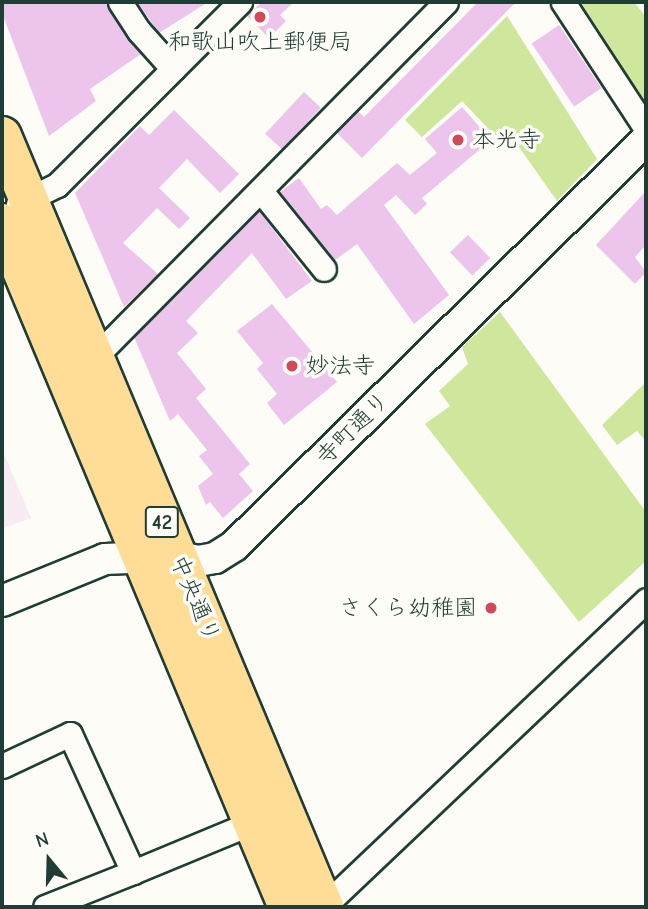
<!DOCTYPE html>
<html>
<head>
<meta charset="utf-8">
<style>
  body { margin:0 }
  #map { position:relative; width:648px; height:909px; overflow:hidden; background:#fdfcf7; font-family:"Comic Neue","Klee One",sans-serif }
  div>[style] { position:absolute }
  .built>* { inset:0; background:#f8ebf4 }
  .green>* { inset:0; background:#cee79d }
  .building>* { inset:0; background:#ecc4ec; transform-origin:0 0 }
  .roads { filter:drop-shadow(2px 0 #1f3d34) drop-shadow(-2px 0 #1f3d34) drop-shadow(0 2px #1f3d34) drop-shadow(0 -2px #1f3d34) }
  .minor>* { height:23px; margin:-11.5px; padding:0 11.5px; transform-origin:11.5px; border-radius:11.5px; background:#fdfcf7 }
  .tertiary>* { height:30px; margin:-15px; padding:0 15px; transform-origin:15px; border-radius:15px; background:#fdfcf7 }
  .trunk>* { height:38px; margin:-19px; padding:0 19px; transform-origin:19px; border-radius:19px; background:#ffdd96 }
  .dots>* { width:19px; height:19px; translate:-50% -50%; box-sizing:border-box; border:4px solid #fdfcf7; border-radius:50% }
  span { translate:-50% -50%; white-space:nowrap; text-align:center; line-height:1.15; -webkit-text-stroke:7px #fdfcf7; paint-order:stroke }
  .shield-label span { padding:2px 5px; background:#fdfcf7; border:2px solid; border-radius:5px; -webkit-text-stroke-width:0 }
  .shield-label { font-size:21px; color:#1f3d34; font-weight:700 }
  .poi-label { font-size:23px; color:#1f3d34 }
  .left { translate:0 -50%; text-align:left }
  .right { translate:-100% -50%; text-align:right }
  .street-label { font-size:23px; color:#1f3d34 }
  .frame { position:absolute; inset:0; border:4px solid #1f3d34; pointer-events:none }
  .north { position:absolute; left:14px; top:825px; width:70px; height:70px; -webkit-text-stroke:5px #fdfcf7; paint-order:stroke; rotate:341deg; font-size:19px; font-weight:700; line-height:28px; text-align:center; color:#1f3d34 }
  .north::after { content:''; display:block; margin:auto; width:24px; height:32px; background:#1f3d34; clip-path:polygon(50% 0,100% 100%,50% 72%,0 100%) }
</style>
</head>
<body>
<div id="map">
  <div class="built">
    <div style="clip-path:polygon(2px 449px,31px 518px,2px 529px)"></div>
  </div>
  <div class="green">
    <div style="clip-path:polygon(575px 2px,634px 2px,646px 17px,646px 108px)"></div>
    <div style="clip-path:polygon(507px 16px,597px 159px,557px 201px,512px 137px,500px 141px,462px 101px,422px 137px,405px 120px)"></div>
    <div style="clip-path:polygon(500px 312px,646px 512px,646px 561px,579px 622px,425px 424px,450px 406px,439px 391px,468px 364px,462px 347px)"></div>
    <div style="clip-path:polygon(646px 382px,646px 441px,637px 431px,617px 445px,602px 425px)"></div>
  </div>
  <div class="building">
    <div style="clip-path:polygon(2px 2px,106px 2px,141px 54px,90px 89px,96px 101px,49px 136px,2px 13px)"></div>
    <div style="clip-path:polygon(137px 2px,208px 2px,159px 33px)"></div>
    <div style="clip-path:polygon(262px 2px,294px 2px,280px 15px,286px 21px,269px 38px,247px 16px)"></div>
    <div style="clip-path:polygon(478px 2px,516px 2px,362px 158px,337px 133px,358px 111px,364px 117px)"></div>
    <div style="left:559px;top:25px;width:76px;height:33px;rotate:56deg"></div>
    <div style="left:304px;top:92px;width:23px;height:57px;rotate:43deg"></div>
    <div style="clip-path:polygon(462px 107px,491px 140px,422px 198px,427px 204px,415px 215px,396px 195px,384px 205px,449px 295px,414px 324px,357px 244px,335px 260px,280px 192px,299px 178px,321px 209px,327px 205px,337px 215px,397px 163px,410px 175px,437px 153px,425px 139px)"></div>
    <div style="clip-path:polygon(174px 110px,239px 174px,220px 193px,187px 159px,159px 188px,190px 218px,179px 229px,157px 208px,123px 243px,158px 274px,124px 307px,75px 193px,140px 126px,149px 135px)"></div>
    <div style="clip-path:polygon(646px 191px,646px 245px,635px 257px,646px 272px,635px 284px,596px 245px)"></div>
    <div style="clip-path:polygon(259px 211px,312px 281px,286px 299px,252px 253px,186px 321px,198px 333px,177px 353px,206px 389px,196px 398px,250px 464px,239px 474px,253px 491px,223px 518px,210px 502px,206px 505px,198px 486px,213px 474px,199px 456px,207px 450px,178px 414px,170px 421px,134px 337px)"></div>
    <div style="left:468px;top:235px;width:32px;height:25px;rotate:46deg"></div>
    <div style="clip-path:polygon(272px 304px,337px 382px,284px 425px,267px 403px,277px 394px,257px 369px,263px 363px,237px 331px)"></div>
  </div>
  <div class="roads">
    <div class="minor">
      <div style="left:120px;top:2px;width:35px;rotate:57deg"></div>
      <div style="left:139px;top:31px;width:51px;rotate:48.2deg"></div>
      <div style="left:563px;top:2px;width:152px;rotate:56.8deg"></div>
      <div style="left:261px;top:191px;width:100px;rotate:51.1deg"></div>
      <div style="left:18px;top:204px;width:43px;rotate:-26deg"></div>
      <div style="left:57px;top:185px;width:259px;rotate:-45deg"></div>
      <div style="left:88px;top:364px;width:509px;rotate:-45.32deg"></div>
      <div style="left:2px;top:766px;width:75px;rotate:-25.2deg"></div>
      <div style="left:70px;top:734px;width:152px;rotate:65.5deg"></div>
      <div style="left:133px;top:872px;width:131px;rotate:-22.5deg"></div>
      <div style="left:45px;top:907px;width:95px;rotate:-21.7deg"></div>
      <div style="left:323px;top:907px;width:446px;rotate:-43.5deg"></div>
    </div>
    <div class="tertiary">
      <div style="left:2px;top:601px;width:111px;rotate:-22.2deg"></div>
      <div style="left:105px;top:559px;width:71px;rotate:-2.4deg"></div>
      <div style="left:176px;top:556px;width:23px;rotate:13deg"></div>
      <div style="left:198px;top:561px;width:17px;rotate:-10deg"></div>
      <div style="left:215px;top:558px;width:22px;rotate:-32deg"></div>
      <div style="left:234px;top:546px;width:578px;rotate:-44.58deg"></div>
    </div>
    <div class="trunk">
      <div style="left:2px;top:136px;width:836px;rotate:67.33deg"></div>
      <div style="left:2px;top:223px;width:741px;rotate:67.31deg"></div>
    </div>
  </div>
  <div class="dots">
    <div style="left:260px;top:17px;background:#d1495b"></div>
    <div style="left:458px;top:140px;background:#d1495b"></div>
    <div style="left:292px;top:366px;background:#d1495b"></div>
    <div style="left:491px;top:608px;background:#d1495b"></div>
  </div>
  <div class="shield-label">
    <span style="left:162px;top:522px">42</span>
  </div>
  <div class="poi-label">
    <span style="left:260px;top:42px">和歌山吹上郵便局</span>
    <span class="left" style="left:472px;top:140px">本光寺</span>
    <span class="left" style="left:306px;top:366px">妙法寺</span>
    <span class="right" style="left:477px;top:608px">さくら幼稚園</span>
  </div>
  <div class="street-label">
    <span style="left:353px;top:429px;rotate:-45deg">寺町通り</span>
    <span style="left:195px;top:599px;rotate:67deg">中央通り</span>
  </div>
  <div class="frame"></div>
  <div class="north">N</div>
</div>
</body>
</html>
